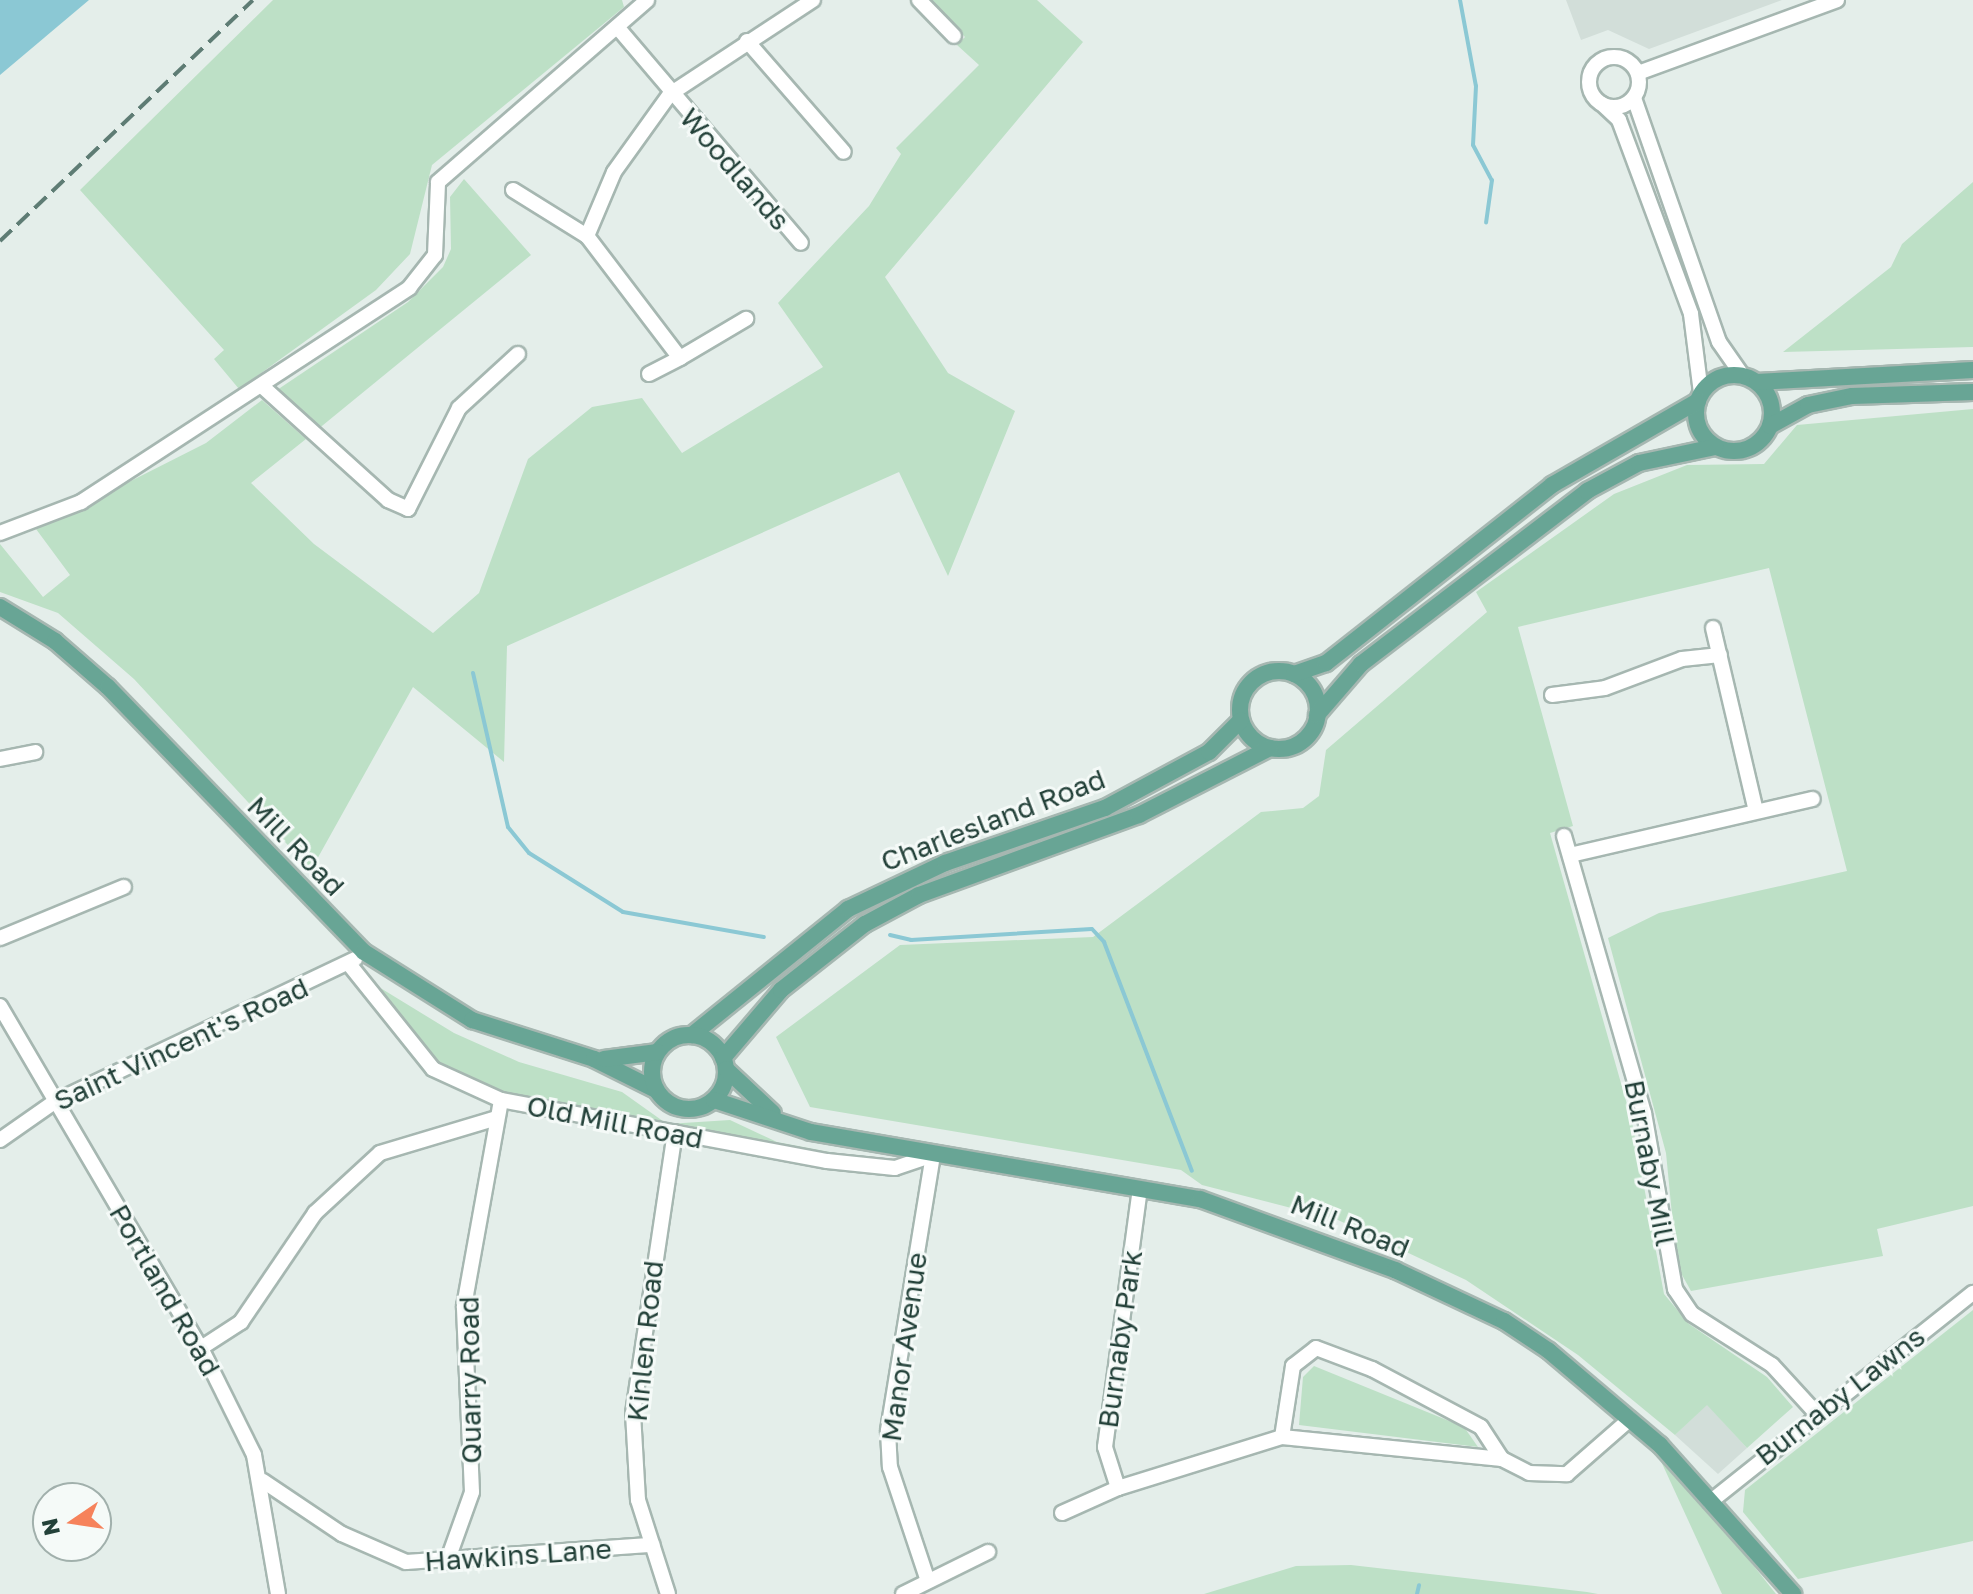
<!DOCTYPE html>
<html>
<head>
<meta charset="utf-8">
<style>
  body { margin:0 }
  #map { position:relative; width:1973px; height:1594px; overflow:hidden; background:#e4eeea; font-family:"Golos Text",sans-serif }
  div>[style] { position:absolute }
  .built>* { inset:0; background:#d2ded9 }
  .green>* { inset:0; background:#bde0c6 }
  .water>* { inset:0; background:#8bc8d4 }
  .stream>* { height:4px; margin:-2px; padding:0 2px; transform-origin:2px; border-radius:2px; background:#8bc8d4 }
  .roads { filter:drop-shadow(2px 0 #a6b7b1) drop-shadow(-2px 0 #a6b7b1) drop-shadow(0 2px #a6b7b1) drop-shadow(0 -2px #a6b7b1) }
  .minor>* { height:14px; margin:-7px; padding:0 7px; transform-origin:7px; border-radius:7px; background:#fff }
  .minor>.ring { margin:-7px; padding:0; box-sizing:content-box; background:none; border:14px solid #fff; border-radius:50% }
  .major>* { height:16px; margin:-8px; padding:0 8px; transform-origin:8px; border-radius:8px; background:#68a595 }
  .major>.ring { margin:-8px; padding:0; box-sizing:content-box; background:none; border:16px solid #68a595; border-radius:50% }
  .rail>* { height:4px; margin-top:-2px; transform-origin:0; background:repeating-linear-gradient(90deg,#5e7c74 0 16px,transparent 0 24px) }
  span { translate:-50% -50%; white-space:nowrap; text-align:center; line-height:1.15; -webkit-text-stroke:6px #f5faf8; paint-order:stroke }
  .street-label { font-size:28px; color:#234139 }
  .north { position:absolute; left:32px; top:1482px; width:80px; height:80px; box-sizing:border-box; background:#f5faf8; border:2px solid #a1b0ac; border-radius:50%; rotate:257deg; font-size:22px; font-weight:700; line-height:32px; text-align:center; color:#234139 }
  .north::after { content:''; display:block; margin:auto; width:28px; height:36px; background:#f6825b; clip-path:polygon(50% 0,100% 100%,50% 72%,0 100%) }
</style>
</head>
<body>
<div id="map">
  <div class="built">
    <div style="clip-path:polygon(1566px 0,1782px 0,1649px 49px,1608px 30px,1581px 40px)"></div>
    <div style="clip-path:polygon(1707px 1404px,1747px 1448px,1718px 1474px,1675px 1435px)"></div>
  </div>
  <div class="green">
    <div style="clip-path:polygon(273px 0,622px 0,624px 7px,432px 165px,410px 254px,376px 290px,239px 389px,214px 359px,224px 350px,80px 190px)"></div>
    <div style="clip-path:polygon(928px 0,1037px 0,1083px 42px,885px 277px,948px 373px,1015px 411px,948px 576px,899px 472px,507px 646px,504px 762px,413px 687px,311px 870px,134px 679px,58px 613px,0 592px,0 544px,43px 597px,70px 575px,36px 529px,206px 443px,262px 400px,306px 439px,251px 483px,314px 544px,433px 633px,479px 593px,528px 459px,592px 407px,642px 398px,682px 453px,823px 367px,778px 303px,869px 206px,901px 154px,896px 148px,979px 65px,957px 45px,965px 37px)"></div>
    <div style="clip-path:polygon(464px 179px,531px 255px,317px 430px,277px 390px,408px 302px,443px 267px,451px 249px,450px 197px)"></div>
    <div style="clip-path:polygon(1973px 182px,1973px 347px,1783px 352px,1891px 267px,1902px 244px)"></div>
    <div style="clip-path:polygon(1973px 409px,1973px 1206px,1877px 1229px,1883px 1256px,1691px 1291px,1677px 1266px,1666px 1153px,1608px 938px,1659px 913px,1847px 871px,1769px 568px,1518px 627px,1573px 826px,1550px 833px,1632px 1122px,1664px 1294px,1689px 1324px,1767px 1377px,1793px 1407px,1747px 1448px,1707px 1405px,1675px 1435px,1578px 1355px,1466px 1280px,1338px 1220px,1202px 1185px,1181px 1170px,810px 1107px,776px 1037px,900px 945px,1093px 937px,1261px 812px,1303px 808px,1319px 796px,1326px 750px,1487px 612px,1476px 592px,1614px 494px,1687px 465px,1764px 464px,1797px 425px)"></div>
    <div style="clip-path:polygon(369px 981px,454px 1033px,519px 1062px,622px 1092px,667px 1124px,730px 1120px,777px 1142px,878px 1161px,836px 1160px,475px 1086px,436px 1065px)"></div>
    <div style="clip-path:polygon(1973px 1310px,1973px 1541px,1798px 1579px,1743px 1512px,1745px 1490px)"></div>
    <div style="clip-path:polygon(1314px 1366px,1464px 1427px,1478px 1447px,1299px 1425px,1303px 1377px)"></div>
    <div style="clip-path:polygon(1660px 1459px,1711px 1512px,1776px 1594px,1722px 1594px)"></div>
    <div style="clip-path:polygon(1351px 1565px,1587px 1592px,1598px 1594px,1204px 1594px,1296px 1566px)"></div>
  </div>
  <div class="water">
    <div style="clip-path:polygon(0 0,89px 0,0 75px)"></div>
  </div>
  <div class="stream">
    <div style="left:1460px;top:0;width:87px;rotate:79.5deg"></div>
    <div style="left:1476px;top:86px;width:59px;rotate:92.9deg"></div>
    <div style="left:1473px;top:145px;width:40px;rotate:62deg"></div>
    <div style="left:1492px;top:180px;width:43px;rotate:97.9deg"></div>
    <div style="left:473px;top:673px;width:158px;rotate:77.2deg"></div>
    <div style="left:508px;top:827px;width:33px;rotate:51deg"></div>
    <div style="left:529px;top:853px;width:111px;rotate:32.1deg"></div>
    <div style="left:623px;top:912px;width:143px;rotate:10.1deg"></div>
    <div style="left:890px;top:935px;width:22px;rotate:13deg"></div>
    <div style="left:911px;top:940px;width:181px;rotate:-3.5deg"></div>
    <div style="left:1092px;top:929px;width:18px;rotate:47deg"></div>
    <div style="left:1104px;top:942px;width:245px;rotate:69deg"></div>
    <div style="left:1417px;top:1594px;width:9px;rotate:-77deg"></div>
  </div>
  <div class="roads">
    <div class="minor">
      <div style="left:919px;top:0;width:50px;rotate:45.8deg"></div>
      <div style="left:618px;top:28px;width:282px;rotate:49.6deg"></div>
      <div style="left:747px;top:41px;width:147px;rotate:48.9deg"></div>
      <div class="ring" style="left:1589px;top:57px;width:36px;height:36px"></div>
      <div style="left:1638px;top:73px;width:212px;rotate:-20.1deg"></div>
      <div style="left:1634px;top:98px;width:258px;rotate:70.8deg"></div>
      <div style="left:1719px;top:342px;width:40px;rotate:55.1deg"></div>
      <div style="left:1602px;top:104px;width:23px;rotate:43deg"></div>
      <div style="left:1619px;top:120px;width:207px;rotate:69.6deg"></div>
      <div style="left:1691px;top:314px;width:80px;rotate:82.8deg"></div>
      <div style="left:513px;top:190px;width:87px;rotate:31.9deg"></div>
      <div style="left:587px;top:236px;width:69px;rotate:-67.1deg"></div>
      <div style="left:614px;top:172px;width:96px;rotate:-54.3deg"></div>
      <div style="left:670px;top:94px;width:171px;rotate:-33.3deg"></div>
      <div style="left:587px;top:236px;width:153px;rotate:52.7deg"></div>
      <div style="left:680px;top:358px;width:77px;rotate:-30.6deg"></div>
      <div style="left:649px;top:374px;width:35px;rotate:-27deg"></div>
      <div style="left:263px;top:387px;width:169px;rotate:42.1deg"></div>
      <div style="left:388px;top:500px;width:22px;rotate:24deg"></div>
      <div style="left:408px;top:509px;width:113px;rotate:-63.2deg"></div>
      <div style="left:459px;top:408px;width:80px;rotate:-42.5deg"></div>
      <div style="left:0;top:533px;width:87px;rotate:-20.9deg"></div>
      <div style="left:81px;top:502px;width:392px;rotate:-33.1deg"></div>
      <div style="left:409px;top:288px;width:42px;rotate:-51.8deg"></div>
      <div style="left:435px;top:255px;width:73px;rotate:-87.6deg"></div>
      <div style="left:438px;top:182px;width:277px;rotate:-41deg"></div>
      <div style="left:1713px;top:628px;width:184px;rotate:76.8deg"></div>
      <div style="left:1552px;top:695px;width:53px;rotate:-7.5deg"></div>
      <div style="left:1605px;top:688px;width:82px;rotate:-20.6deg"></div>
      <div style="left:1682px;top:659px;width:38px;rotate:-6deg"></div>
      <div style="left:0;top:759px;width:36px;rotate:-11deg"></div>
      <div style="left:1564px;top:836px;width:288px;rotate:73.9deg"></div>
      <div style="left:1644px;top:1113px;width:179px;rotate:80deg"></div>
      <div style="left:1675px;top:1289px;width:30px;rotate:56deg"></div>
      <div style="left:1692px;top:1314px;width:95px;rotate:32.5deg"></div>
      <div style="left:1772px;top:1365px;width:64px;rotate:47.5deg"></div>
      <div style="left:1570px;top:855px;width:249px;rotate:-13deg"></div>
      <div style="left:0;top:938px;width:134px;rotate:-22.4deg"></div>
      <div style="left:349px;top:964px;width:134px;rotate:51.3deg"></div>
      <div style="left:433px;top:1069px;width:75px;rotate:24.5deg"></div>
      <div style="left:501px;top:1100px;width:332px;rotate:10.6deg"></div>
      <div style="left:827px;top:1161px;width:68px;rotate:5.9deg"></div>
      <div style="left:895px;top:1168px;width:40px;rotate:-18.9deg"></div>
      <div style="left:933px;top:1155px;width:280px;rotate:99.3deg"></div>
      <div style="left:888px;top:1431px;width:36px;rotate:87deg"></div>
      <div style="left:890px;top:1467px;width:120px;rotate:71.6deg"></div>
      <div style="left:0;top:1006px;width:397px;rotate:59.6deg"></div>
      <div style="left:201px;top:1348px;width:119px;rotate:63.6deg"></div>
      <div style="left:254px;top:1455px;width:141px;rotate:80.2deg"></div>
      <div style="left:0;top:1140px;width:68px;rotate:-34.9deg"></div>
      <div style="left:56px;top:1101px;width:331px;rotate:-25.4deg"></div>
      <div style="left:201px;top:1348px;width:48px;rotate:-33deg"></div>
      <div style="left:241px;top:1322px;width:132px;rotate:-55.8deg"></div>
      <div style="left:315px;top:1213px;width:88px;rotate:-42.7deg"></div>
      <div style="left:380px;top:1153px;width:122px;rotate:-16.7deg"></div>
      <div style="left:1282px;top:1437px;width:72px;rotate:-81.2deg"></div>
      <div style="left:1293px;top:1366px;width:29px;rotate:-38deg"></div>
      <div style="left:1316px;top:1348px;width:60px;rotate:20.6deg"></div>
      <div style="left:1372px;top:1369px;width:123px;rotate:28deg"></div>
      <div style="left:1481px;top:1427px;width:38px;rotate:57deg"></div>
      <div style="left:263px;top:1481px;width:95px;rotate:33.9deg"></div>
      <div style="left:342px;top:1534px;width:70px;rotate:23.6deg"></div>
      <div style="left:406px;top:1562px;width:247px;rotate:-4deg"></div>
      <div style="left:1118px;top:1488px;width:43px;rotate:-107.6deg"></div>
      <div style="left:1105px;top:1447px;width:260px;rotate:-82.3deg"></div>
      <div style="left:1710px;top:1502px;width:336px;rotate:-38.5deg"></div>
      <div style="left:1062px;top:1513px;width:61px;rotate:-24.1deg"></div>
      <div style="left:1118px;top:1488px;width:172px;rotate:-17.3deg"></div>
      <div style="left:1282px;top:1437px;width:221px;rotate:5.7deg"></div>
      <div style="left:1502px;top:1459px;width:30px;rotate:27deg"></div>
      <div style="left:1529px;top:1473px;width:38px;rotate:2deg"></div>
      <div style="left:1567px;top:1474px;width:84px;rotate:-41.1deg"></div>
      <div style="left:447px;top:1562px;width:74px;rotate:-70.3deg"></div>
      <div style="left:472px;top:1492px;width:186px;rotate:-92.5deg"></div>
      <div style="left:464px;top:1306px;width:209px;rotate:-79.8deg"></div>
      <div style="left:668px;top:1594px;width:99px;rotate:-107.7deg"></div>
      <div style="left:638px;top:1500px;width:87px;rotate:-93.3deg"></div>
      <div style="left:633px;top:1413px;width:284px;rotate:-81.5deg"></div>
      <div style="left:903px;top:1594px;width:95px;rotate:-26.3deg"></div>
    </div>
    <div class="major">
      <div class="ring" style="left:1696px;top:375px;width:60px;height:60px"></div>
      <div style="left:1757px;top:382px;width:216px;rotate:-3.2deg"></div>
      <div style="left:1770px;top:426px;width:43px;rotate:-28.9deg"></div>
      <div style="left:1808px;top:405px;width:45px;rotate:-11.6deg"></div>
      <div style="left:1852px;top:396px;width:121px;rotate:-1.9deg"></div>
      <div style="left:0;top:607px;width:65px;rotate:31.7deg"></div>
      <div style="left:55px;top:641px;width:70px;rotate:41deg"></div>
      <div style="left:108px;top:687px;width:368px;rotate:46deg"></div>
      <div style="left:364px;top:952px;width:128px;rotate:32.2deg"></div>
      <div style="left:472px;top:1020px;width:128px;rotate:17.7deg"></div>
      <div style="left:594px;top:1059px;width:69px;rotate:26.6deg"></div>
      <div class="ring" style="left:1240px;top:671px;width:62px;height:62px"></div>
      <div style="left:1294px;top:674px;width:34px;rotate:-19deg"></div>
      <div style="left:1326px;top:663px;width:288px;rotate:-38.2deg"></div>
      <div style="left:1552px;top:485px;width:168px;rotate:-29.9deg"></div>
      <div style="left:1317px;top:715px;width:67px;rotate:-49.2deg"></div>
      <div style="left:1361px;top:664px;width:285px;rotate:-37.4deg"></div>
      <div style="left:1587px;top:491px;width:59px;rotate:-28.3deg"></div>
      <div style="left:1639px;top:463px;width:78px;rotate:-11.9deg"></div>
      <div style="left:692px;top:1035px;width:201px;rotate:-38.9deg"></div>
      <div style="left:848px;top:909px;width:107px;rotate:-25.4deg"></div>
      <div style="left:945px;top:863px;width:169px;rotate:-19deg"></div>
      <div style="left:1105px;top:808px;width:118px;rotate:-28.3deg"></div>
      <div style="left:1209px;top:752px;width:45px;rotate:-45deg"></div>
      <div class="ring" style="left:652px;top:1035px;width:58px;height:58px"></div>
      <div style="left:723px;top:1058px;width:89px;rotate:-49.5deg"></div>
      <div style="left:781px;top:990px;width:107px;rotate:-38.2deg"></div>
      <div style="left:865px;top:924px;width:61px;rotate:-28.2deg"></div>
      <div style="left:919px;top:895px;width:234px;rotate:-20deg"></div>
      <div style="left:1139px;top:815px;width:147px;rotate:-27.1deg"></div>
      <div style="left:604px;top:1059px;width:54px;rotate:-7.4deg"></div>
      <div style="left:726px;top:1069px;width:64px;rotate:43.1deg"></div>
      <div style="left:714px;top:1100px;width:102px;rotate:18.3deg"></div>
      <div style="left:811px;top:1132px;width:395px;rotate:9.8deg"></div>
      <div style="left:1200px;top:1199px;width:208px;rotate:20deg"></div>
      <div style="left:1395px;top:1270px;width:120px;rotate:25.1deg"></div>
      <div style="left:1504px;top:1321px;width:54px;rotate:33.7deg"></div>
      <div style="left:1549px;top:1351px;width:145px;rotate:40.3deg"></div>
      <div style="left:1660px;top:1445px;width:200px;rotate:48.2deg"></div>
    </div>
  </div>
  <div class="rail">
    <div style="left:0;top:241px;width:349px;rotate:-43.6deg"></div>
  </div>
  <div class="street-label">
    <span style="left:735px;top:169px;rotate:49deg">Woodlands</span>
    <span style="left:993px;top:820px;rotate:-21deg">Charlesland Road</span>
    <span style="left:296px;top:846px;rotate:46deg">Mill Road</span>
    <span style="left:181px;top:1044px;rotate:-25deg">Saint Vincent's Road</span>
    <span style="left:615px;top:1122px;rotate:11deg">Old Mill Road</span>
    <span style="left:1650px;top:1163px;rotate:79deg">Burnaby Mill</span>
    <span style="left:1350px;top:1226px;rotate:22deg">Mill Road</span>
    <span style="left:165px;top:1290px;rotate:60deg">Portland Road</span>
    <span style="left:1120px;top:1339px;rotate:-82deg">Burnaby Park</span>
    <span style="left:645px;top:1341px;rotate:-84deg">Kinlen Road</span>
    <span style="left:904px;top:1347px;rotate:-82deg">Manor Avenue</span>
    <span style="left:470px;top:1380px;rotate:-91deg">Quarry Road</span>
    <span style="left:1840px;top:1396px;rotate:-38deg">Burnaby Lawns</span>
    <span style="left:518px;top:1555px;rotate:-4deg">Hawkins Lane</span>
  </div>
  <div class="north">N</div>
</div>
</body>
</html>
